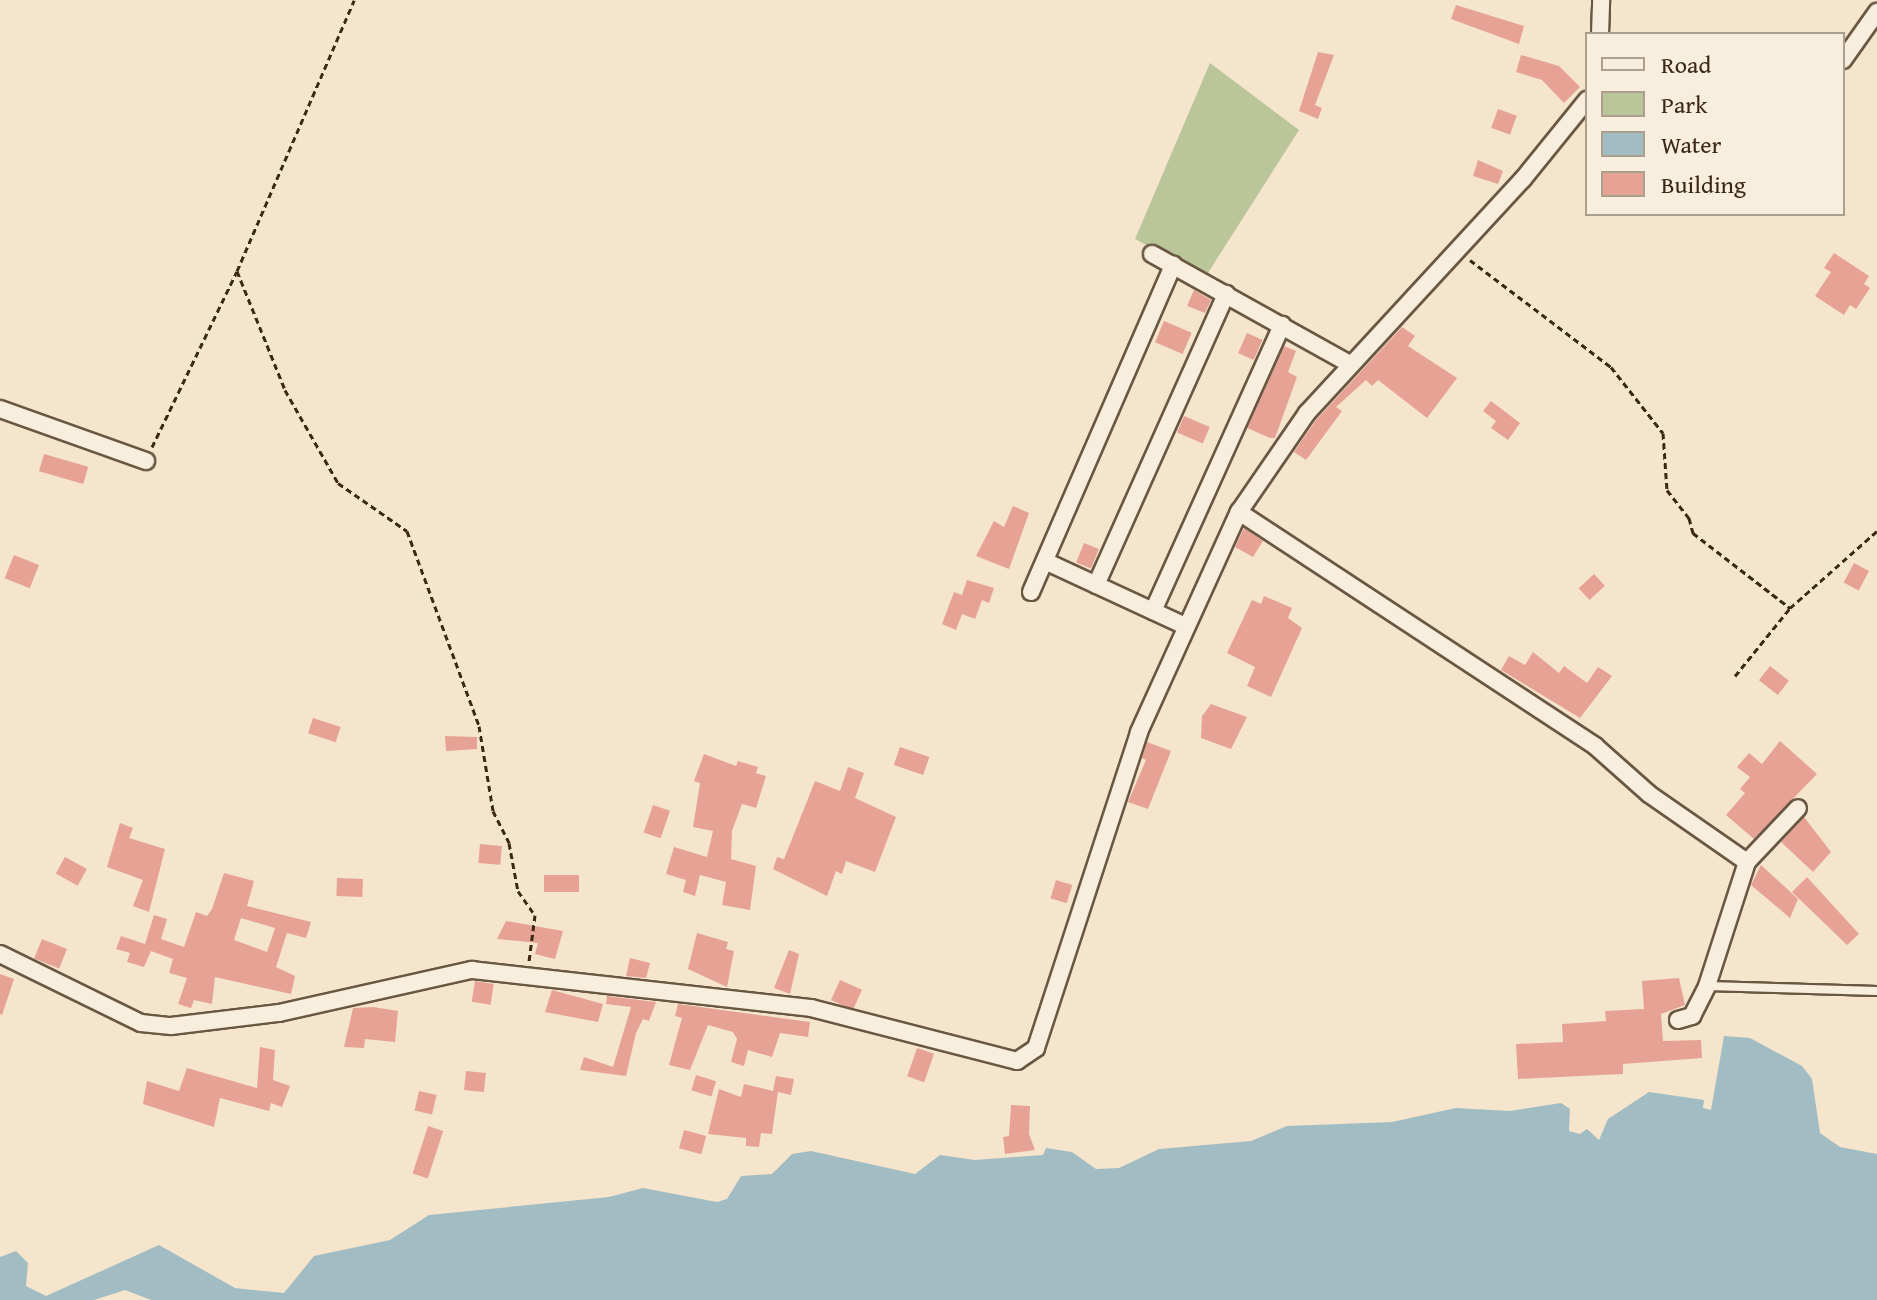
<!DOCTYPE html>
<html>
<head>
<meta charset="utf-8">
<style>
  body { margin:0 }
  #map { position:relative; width:1877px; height:1300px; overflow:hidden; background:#f5e5cd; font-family:"Gentium Book Plus",serif }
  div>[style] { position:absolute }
  .green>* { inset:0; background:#bac599 }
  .water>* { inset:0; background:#a2bcc3 }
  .building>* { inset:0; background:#e6a395; transform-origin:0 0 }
  .path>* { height:3px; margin-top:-1.5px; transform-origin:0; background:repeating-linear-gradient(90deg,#3b2814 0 6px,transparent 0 10px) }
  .roads { filter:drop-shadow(2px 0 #6a5742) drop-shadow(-2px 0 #6a5742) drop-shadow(0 2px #6a5742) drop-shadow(0 -2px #6a5742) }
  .lane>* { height:8px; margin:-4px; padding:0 4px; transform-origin:4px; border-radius:4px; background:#f8eede }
  .street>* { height:16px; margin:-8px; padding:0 8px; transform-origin:8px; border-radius:8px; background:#f8eede }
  span { translate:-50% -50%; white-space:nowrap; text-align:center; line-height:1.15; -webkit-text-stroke:6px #f8eede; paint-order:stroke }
  .legend { position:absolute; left:1585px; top:32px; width:260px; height:184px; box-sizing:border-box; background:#f8eede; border:2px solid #ac9f8d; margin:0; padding:10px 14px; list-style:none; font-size:24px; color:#3b2814 }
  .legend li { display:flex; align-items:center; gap:16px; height:40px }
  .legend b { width:40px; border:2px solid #ac9f8d }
</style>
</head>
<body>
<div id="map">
  <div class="green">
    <div style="clip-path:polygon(1210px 63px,1299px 130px,1206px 276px,1135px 239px)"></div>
  </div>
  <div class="water">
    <div style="clip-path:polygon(1724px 1036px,1750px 1038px,1802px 1066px,1812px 1079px,1820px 1133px,1840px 1147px,1877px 1154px,1877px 1300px,151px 1300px,125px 1290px,94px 1300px,0 1300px,0 1257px,16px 1251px,28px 1263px,26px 1286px,46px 1296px,159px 1245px,235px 1288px,284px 1293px,314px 1256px,390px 1240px,429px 1215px,609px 1197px,643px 1188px,717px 1202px,727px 1199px,741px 1176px,772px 1174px,792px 1154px,811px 1151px,915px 1174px,940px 1155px,975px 1160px,1043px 1155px,1046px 1148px,1072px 1152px,1096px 1169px,1119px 1168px,1159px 1149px,1251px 1141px,1287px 1126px,1392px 1122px,1456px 1108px,1510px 1111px,1561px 1103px,1570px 1109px,1569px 1131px,1580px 1134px,1587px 1129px,1599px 1140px,1608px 1119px,1649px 1092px,1704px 1100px,1703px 1108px,1711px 1110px)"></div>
  </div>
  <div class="building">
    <div style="clip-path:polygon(1456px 5px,1524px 26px,1519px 44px,1451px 19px)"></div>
    <div style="clip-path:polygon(1318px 52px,1334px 55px,1315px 105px,1322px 108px,1318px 119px,1299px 111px)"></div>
    <div style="clip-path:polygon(1521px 55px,1559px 66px,1580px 87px,1564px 103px,1542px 80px,1516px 72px)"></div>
    <div style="left:1498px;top:109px;width:20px;height:20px;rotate:20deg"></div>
    <div style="clip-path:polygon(1478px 160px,1503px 171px,1498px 184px,1473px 176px)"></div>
    <div style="clip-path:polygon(1834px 253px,1869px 276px,1864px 284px,1870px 288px,1856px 309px,1850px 305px,1844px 315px,1815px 296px,1831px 272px,1824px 268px)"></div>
    <div style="clip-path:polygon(1194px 290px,1211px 300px,1205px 313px,1187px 306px)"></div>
    <div style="left:1164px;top:321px;width:30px;height:23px;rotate:23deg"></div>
    <div style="clip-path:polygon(1402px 327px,1415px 336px,1408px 346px,1457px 378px,1427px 418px,1378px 380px,1372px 386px,1366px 380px,1336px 407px,1342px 411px,1306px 460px,1294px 452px,1316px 420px)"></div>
    <div style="left:1247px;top:333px;width:17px;height:22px;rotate:24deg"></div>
    <div style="clip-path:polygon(1284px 346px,1296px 351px,1288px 372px,1297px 377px,1275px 438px,1270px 438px,1247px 428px)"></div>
    <div style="clip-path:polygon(1491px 401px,1520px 423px,1508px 440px,1491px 428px,1496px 421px,1483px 411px)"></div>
    <div style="left:1184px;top:416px;width:28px;height:18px;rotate:23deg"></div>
    <div style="left:44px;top:454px;width:46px;height:18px;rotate:16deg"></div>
    <div style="clip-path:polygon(1013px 506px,1029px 513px,1009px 569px,976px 556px,994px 521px,1004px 527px)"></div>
    <div style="clip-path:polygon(1244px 528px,1263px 541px,1253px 557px,1235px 547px)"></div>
    <div style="left:1084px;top:543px;width:16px;height:21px;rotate:22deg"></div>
    <div style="left:14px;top:555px;width:27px;height:25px;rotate:22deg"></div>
    <div style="left:1854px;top:563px;width:17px;height:22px;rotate:28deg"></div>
    <div style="left:1594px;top:574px;width:16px;height:21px;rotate:47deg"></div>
    <div style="clip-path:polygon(967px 580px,994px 588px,989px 603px,982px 600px,975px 619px,962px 614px,956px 630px,942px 624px,954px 592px,962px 595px)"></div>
    <div style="clip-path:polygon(1264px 596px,1292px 608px,1288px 618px,1302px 628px,1271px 697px,1247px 686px,1255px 667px,1227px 653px,1252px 600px,1261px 604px)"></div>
    <div style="clip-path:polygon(1533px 652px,1559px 673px,1564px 666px,1587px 683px,1598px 667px,1612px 676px,1580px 718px,1501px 670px,1509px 656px,1525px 665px)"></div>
    <div style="left:1770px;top:666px;width:24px;height:18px;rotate:38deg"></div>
    <div style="clip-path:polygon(1211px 704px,1247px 717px,1231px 749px,1201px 738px,1202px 716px)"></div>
    <div style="left:313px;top:718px;width:29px;height:16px;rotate:18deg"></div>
    <div style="clip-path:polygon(445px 736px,477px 737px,477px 749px,446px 751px)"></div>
    <div style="clip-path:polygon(1780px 741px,1817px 774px,1754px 839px,1726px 815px,1745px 793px,1740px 789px,1750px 777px,1737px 767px,1749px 753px,1762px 764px)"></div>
    <div style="clip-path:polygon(1147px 742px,1171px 751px,1148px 809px,1128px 802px,1146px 760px,1142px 758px)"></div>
    <div style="left:900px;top:747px;width:31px;height:19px;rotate:19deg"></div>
    <div style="clip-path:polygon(704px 754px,736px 766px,738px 761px,758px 767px,756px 773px,766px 776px,756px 808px,742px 804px,732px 831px,731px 859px,756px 866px,750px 910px,722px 905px,726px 882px,700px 875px,695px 896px,683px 892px,686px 880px,666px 874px,674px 847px,707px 857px,713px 831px,693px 827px,700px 783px,694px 781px)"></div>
    <div style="clip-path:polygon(848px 767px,864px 773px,855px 798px,896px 817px,875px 872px,846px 861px,842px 874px,836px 871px,827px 896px,773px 869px,777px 857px,784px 859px,815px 781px,840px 791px)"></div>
    <div style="left:653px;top:805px;width:18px;height:29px;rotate:19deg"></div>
    <div style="clip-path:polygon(1804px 817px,1831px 852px,1813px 872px,1781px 842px)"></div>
    <div style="clip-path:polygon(120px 823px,133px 828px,129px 838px,165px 849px,149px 912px,133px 906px,143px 880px,107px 867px)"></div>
    <div style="left:480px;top:844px;width:22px;height:19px;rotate:5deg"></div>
    <div style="left:65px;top:857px;width:25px;height:19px;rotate:29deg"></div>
    <div style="clip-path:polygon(1761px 865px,1798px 899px,1790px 918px,1751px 885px)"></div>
    <div style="clip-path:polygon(evenodd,224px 873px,254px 881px,247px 906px,311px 922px,306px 938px,287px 933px,276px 967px,295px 976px,291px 994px,215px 977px,212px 1004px,194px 1000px,191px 1008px,178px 1004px,187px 978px,169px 973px,173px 959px,151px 951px,144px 967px,127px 962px,130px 953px,116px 949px,121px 936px,145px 944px,154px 915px,167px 919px,161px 939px,184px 947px,196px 912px,207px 916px,212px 909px,224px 873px,241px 918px,275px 928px,267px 952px,234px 940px,241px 918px)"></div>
    <div style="left:544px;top:875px;width:35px;height:17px"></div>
    <div style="clip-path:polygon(1807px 877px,1859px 934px,1847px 945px,1792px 892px)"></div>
    <div style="left:337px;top:878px;width:26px;height:18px;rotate:2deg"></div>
    <div style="left:1056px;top:880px;width:17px;height:19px;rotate:17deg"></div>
    <div style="clip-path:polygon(506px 921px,563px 931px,555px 959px,535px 954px,538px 943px,497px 939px)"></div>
    <div style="clip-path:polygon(697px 933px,728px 942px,726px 949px,734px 951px,727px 987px,688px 969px)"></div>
    <div style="left:42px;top:939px;width:27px;height:21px;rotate:22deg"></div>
    <div style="clip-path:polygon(789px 950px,799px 954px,790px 994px,774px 988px)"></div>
    <div style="clip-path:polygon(630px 958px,650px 963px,646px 978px,626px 976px)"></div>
    <div style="clip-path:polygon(0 974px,14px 979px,2px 1015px,0 1014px)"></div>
    <div style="clip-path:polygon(1679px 978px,1685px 1005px,1661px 1014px,1663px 1041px,1701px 1040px,1702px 1058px,1623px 1064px,1623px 1074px,1518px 1079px,1516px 1044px,1563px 1042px,1562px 1024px,1606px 1021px,1605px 1011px,1644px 1009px,1642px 981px)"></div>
    <div style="left:840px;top:980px;width:24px;height:22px;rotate:24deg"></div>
    <div style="left:475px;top:981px;width:19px;height:21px;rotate:9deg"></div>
    <div style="clip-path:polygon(552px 990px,603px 1004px,598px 1022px,545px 1012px)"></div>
    <div style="clip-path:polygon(607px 996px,656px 1002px,649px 1021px,643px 1019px,636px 1033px,626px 1076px,580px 1070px,584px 1057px,613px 1067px,631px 1007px,606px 1004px)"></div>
    <div style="clip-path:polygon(678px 1004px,810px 1022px,808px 1037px,780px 1033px,772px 1057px,748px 1050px,744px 1066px,731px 1062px,737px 1039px,733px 1032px,708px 1025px,690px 1070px,669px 1065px,682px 1018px,675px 1016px)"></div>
    <div style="clip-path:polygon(373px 1007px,398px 1011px,395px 1042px,365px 1039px,364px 1048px,344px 1047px,353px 1008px)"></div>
    <div style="clip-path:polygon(260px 1047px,275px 1050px,273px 1080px,290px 1086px,282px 1107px,271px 1103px,269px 1111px,220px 1098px,214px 1127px,143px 1104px,147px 1081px,179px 1091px,187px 1068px,257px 1088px)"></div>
    <div style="left:917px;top:1048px;width:18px;height:30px;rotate:19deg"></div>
    <div style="left:466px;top:1071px;width:20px;height:19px;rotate:6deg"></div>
    <div style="left:696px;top:1075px;width:21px;height:16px;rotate:17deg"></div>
    <div style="clip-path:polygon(776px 1076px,794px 1079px,791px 1095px,778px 1092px,772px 1134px,761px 1133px,759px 1147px,746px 1146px,746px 1138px,708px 1134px,719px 1089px,741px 1097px,744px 1084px,773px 1091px)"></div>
    <div style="left:419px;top:1091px;width:18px;height:20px;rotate:13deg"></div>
    <div style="clip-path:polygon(1011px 1105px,1030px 1106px,1029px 1134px,1035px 1150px,1005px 1154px,1003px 1137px,1009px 1136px)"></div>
    <div style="left:428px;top:1126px;width:16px;height:50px;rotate:18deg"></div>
    <div style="left:684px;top:1130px;width:23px;height:19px;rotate:15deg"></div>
  </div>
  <div class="path">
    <div style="left:1470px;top:260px;width:177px;rotate:37.2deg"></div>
    <div style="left:1611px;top:367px;width:84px;rotate:51.8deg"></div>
    <div style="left:1663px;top:433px;width:57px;rotate:86deg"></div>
    <div style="left:1667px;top:490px;width:36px;rotate:52deg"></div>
    <div style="left:1689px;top:518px;width:16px;rotate:75deg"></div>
    <div style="left:1693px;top:533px;width:123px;rotate:37.7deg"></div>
    <div style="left:237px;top:271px;width:128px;rotate:68deg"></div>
    <div style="left:285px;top:390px;width:107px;rotate:60.3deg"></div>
    <div style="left:338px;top:483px;width:84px;rotate:34.8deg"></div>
    <div style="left:407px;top:531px;width:208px;rotate:69.7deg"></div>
    <div style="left:479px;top:726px;width:86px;rotate:80.6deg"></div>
    <div style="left:493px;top:811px;width:36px;rotate:63deg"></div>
    <div style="left:509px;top:843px;width:49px;rotate:79.4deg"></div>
    <div style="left:518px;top:891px;width:29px;rotate:55deg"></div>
    <div style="left:535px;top:915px;width:46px;rotate:97.4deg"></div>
    <div style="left:152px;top:447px;width:195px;rotate:-64.2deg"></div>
    <div style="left:237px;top:271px;width:295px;rotate:-66.6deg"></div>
    <div style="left:1735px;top:676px;width:87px;rotate:-51deg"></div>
    <div style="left:1790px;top:608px;width:116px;rotate:-41.5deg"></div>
  </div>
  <div class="roads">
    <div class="lane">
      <div style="left:1708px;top:986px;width:169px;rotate:1.7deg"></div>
    </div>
    <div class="street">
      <div style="left:1600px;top:34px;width:34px;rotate:-88deg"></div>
      <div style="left:1843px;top:60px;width:59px;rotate:-54.7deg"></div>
      <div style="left:1152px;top:254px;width:227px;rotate:29.1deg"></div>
      <div style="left:0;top:409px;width:155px;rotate:19.6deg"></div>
      <div style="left:1239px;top:512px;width:426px;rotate:33.3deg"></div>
      <div style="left:1595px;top:746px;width:72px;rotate:41.6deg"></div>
      <div style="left:1649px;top:794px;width:119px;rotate:34.8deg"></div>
      <div style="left:1045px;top:561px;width:152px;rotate:24.9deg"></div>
      <div style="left:1096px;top:585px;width:319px;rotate:-65.9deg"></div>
      <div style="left:1031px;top:592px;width:357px;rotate:-66.5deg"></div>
      <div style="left:1153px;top:611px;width:314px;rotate:-65.7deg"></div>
      <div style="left:0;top:954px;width:157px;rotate:26.1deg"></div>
      <div style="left:141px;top:1023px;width:30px;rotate:6deg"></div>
      <div style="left:171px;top:1026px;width:109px;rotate:-6.9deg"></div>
      <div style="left:279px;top:1013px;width:198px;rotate:-12.6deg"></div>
      <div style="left:472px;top:970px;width:341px;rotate:6.4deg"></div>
      <div style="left:811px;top:1008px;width:213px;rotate:14.4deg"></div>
      <div style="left:1017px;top:1061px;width:23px;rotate:-34deg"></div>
      <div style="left:1036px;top:1048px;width:332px;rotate:-71.9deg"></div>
      <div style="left:1139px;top:732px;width:242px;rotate:-65.6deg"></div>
      <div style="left:1239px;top:512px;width:120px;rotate:-55.5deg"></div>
      <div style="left:1307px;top:413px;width:318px;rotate:-47.3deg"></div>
      <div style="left:1523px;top:179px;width:102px;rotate:-51deg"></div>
      <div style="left:1678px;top:1020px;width:15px;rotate:-16deg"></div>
      <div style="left:1692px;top:1016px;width:34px;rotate:-63deg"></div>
      <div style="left:1707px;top:986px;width:130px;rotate:-72.1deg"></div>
      <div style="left:1747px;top:862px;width:74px;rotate:-46.6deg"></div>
    </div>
  </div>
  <ul class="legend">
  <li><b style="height:10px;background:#f8eede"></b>Road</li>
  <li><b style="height:22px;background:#bac599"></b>Park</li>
  <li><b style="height:22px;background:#a2bcc3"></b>Water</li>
  <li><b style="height:22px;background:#e6a395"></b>Building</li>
  </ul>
</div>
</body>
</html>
